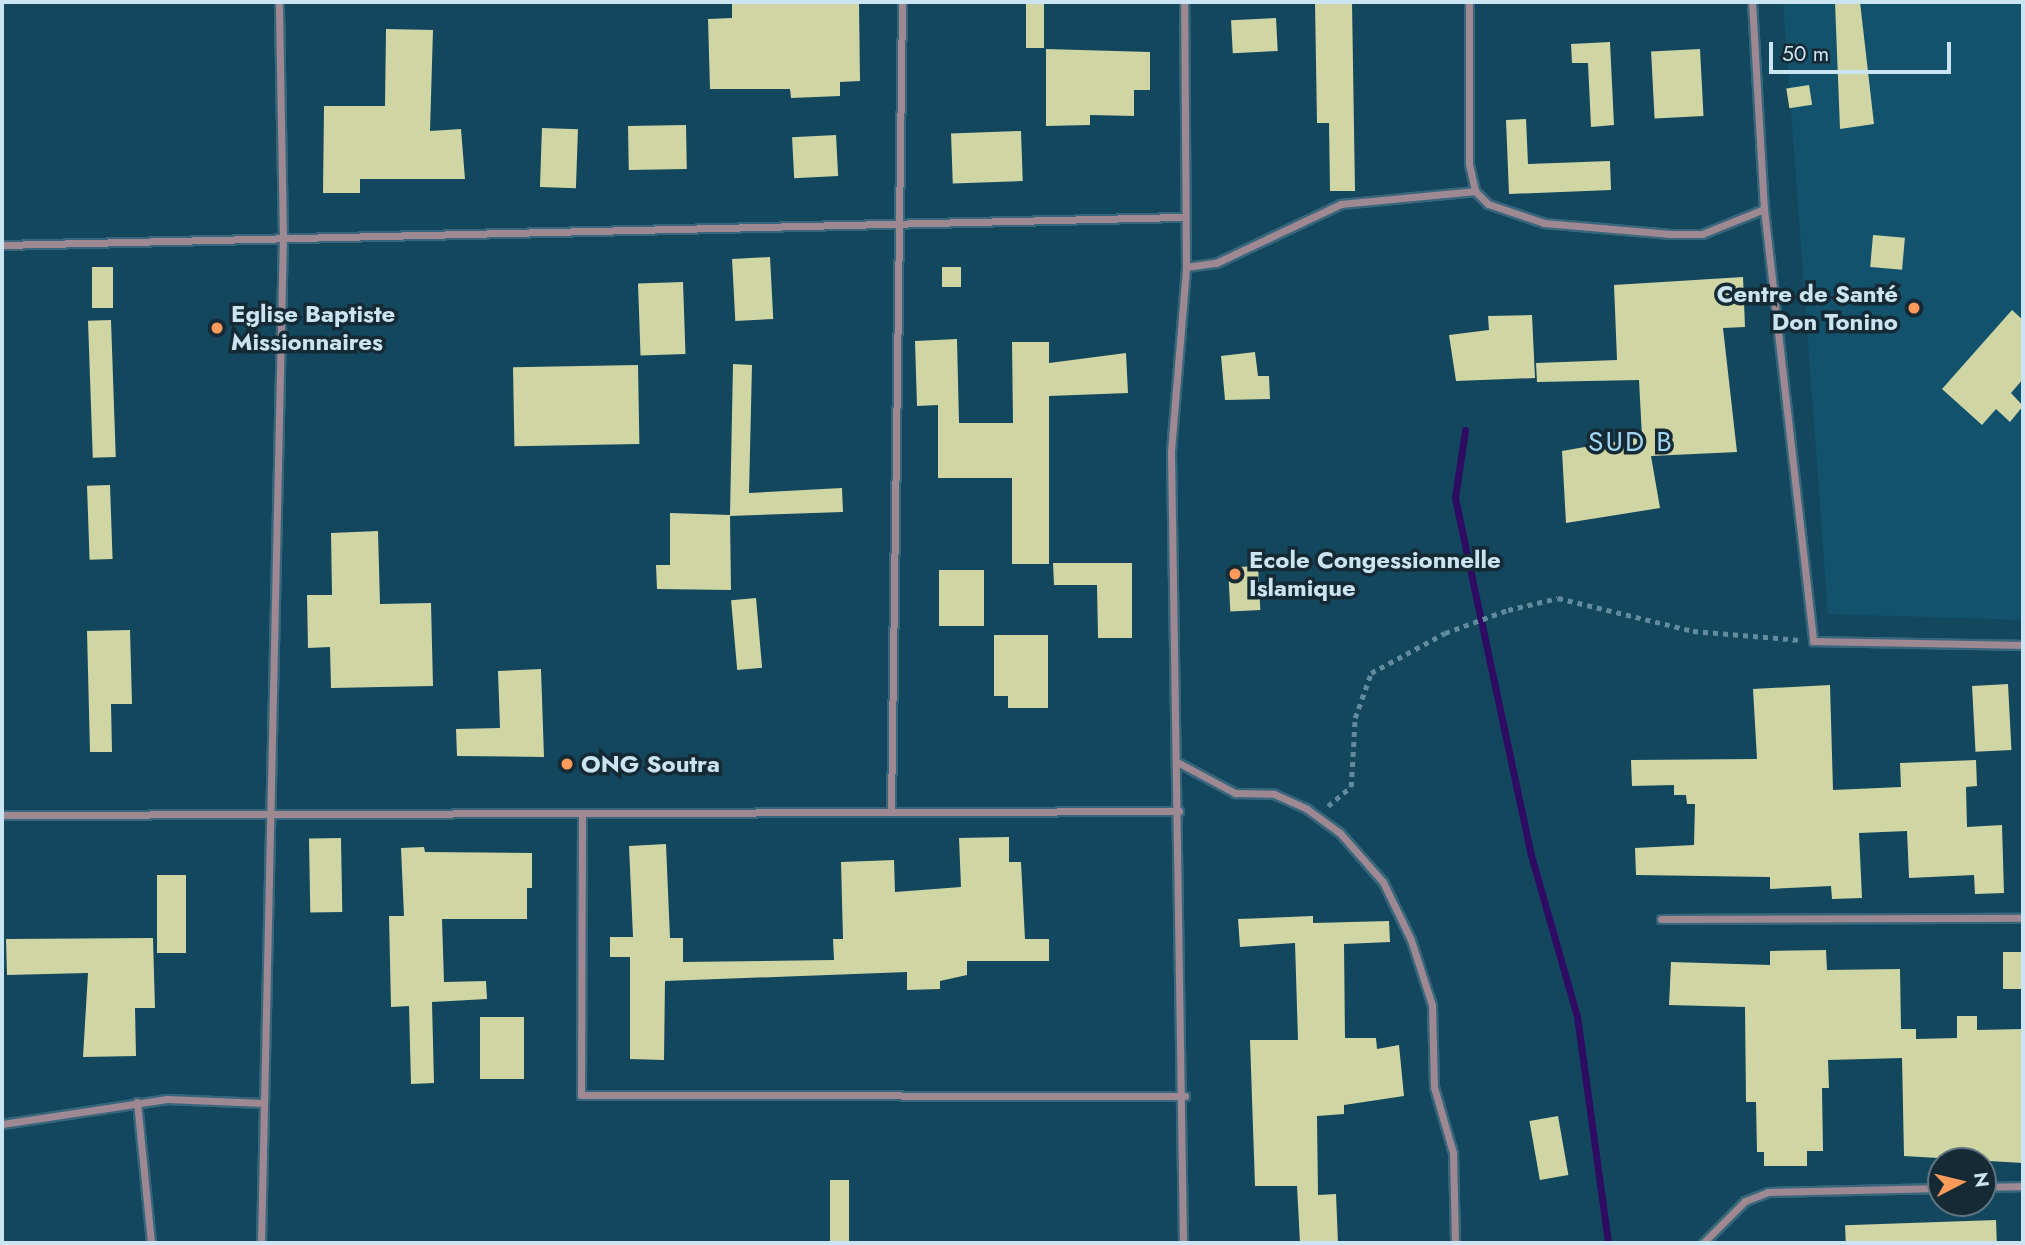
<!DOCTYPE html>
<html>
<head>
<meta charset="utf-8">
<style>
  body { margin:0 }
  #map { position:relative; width:2025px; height:1245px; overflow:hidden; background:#13475e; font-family:Jost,sans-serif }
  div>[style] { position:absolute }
  .built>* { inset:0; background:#12526d }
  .stream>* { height:7px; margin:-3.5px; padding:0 3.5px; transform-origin:3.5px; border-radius:3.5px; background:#2e0c64 }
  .building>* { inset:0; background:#d0d5a4; transform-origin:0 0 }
  .path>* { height:4.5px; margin-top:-2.25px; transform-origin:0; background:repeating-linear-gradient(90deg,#638b9e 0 5px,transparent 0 10px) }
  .roads { filter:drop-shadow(2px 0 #38667c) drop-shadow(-2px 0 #38667c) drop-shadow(0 2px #38667c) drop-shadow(0 -2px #38667c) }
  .street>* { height:7px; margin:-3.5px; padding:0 3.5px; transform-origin:3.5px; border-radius:3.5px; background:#9e8891 }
  .dots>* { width:19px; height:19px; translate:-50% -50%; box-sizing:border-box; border:4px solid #162a35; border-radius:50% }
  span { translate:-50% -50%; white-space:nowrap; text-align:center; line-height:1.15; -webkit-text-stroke:7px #162a35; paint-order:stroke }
  .poi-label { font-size:24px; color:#cbe4f2; font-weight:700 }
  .right { translate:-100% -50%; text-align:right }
  .left { translate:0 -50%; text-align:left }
  .quarter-label { font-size:28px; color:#a1d5f0; letter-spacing:2px }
  .frame { position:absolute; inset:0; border:4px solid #cbe4f2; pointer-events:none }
  .north { position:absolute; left:1927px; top:1147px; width:70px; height:70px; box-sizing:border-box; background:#162a35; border:2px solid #5e7481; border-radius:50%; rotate:83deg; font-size:19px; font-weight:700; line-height:28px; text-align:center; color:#cbe4f2 }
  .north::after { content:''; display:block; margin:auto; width:24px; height:32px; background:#ff9b5a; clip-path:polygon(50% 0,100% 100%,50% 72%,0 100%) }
  .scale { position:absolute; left:1769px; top:42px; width:182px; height:32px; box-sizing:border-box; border:4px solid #cbe4f2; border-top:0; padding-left:9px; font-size:21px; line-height:24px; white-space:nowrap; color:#cbe4f2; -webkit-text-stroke:5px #162a35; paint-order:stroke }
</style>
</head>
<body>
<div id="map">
  <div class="built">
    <div style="clip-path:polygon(1783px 2px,2023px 2px,2023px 620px,1828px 614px)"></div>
  </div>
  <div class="stream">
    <div style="left:1465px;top:430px;width:69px;rotate:98.4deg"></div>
    <div style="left:1455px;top:498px;width:365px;rotate:78deg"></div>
    <div style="left:1531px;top:855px;width:167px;rotate:74.1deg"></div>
    <div style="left:1577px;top:1016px;width:229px;rotate:82.2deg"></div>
  </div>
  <div class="building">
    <div style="clip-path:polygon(732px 2px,859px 2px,860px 81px,840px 82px,840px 96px,791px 98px,790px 89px,710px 89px,708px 19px,732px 18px)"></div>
    <div style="left:1026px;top:2px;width:18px;height:46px"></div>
    <div style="clip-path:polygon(1315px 2px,1352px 2px,1355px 191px,1330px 191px,1329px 123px,1317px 123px)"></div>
    <div style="clip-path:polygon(1835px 2px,1860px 2px,1874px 124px,1840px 129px)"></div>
    <div style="left:1276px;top:18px;width:33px;height:45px;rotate:87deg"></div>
    <div style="clip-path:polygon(386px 29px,433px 30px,430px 131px,461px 129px,465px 179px,360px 179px,360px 193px,323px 193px,324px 106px,385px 106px)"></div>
    <div style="clip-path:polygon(1610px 42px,1614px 125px,1591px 127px,1588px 63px,1572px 63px,1571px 44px)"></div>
    <div style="clip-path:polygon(1046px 49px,1150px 52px,1150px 90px,1134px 90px,1134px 116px,1090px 115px,1090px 125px,1046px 126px)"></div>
    <div style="left:1700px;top:49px;width:67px;height:49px;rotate:87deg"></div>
    <div style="left:1809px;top:85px;width:20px;height:23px;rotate:81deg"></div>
    <div style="clip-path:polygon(1526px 119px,1528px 164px,1610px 161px,1611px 190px,1509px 194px,1506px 120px)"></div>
    <div style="left:686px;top:125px;width:44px;height:58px;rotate:89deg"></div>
    <div style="left:542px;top:128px;width:36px;height:59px;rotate:2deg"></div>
    <div style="left:1021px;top:131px;width:50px;height:70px;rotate:88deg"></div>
    <div style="left:836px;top:135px;width:41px;height:44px;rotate:87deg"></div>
    <div style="left:1873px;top:235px;width:32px;height:32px;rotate:5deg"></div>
    <div style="left:770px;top:257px;width:62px;height:38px;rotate:87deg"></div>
    <div style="left:92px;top:267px;width:21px;height:41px"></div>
    <div style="left:942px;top:267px;width:19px;height:20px"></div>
    <div style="clip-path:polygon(1743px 277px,1745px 327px,1723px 328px,1737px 452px,1651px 456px,1660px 508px,1566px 523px,1562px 451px,1642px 437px,1639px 380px,1537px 382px,1536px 363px,1617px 360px,1614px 285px)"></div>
    <div style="left:683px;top:282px;width:72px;height:45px;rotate:88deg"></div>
    <div style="clip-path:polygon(2012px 310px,2023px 320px,2023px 379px,2011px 393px,2023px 406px,2010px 422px,1996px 409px,1982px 425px,1942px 389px)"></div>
    <div style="clip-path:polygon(1532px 315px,1535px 378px,1456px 381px,1449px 335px,1489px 330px,1488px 316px)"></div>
    <div style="left:111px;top:320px;width:137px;height:23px;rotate:88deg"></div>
    <div style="clip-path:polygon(957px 339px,959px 423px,1013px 423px,1012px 342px,1049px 342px,1049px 363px,1126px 353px,1128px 393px,1049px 396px,1049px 564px,1012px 564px,1012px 478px,938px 478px,938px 405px,917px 406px,915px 341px)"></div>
    <div style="clip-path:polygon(1255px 352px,1258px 376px,1269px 376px,1270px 399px,1225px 400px,1221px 356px)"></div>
    <div style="clip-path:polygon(733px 364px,752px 365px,749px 493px,842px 488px,843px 512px,730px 516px,731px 590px,657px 589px,656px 565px,670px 565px,670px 513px,730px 515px)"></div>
    <div style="left:638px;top:365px;width:79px;height:125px;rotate:89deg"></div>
    <div style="left:110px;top:485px;width:74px;height:23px;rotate:88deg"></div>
    <div style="clip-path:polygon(378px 531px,380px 604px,431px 603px,433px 686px,331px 688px,330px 647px,308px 648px,307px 595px,332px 595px,331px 533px)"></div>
    <div style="clip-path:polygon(1053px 563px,1132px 563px,1132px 638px,1098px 638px,1097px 585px,1054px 585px)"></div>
    <div style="left:1258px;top:566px;width:44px;height:30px;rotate:87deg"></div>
    <div style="left:939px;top:570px;width:45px;height:56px"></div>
    <div style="left:756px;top:598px;width:70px;height:25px;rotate:85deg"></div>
    <div style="clip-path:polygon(130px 630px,132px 704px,111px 704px,112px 752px,90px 752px,87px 631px)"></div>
    <div style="clip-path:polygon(994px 635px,1048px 635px,1048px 708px,1008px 708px,1008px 696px,994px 696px)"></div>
    <div style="clip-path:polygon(541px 669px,544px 757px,457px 756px,456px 729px,500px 728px,498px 671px)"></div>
    <div style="left:2008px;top:684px;width:66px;height:36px;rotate:87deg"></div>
    <div style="clip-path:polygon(1830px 685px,1833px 790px,1901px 787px,1900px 763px,1976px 760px,1977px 786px,1966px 787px,1967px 827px,2002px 825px,2004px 893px,1975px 894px,1974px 875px,1909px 878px,1907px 831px,1859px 833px,1862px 898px,1832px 899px,1831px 886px,1770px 889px,1770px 877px,1636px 875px,1635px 848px,1694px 845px,1695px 804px,1687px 804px,1686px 795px,1674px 795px,1674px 785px,1632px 786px,1631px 760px,1757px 759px,1753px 689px)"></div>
    <div style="clip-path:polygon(1009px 837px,1009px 862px,1021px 862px,1025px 939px,1049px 939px,1049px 961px,967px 961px,967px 975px,940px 981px,940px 989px,907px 990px,907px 972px,665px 981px,664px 1060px,630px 1059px,630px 957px,610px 957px,610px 937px,633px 937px,629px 846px,666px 844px,670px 938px,683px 938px,683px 962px,834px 960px,833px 939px,843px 939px,841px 862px,894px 860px,895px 892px,961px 887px,959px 838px)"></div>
    <div style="left:341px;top:838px;width:74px;height:32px;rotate:89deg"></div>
    <div style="clip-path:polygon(424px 847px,425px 852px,532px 853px,532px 888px,527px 888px,527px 919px,442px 919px,444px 982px,486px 981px,487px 999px,432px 1002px,434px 1083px,411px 1084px,409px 1006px,391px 1007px,389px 916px,404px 916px,401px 848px)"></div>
    <div style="left:157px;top:875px;width:29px;height:78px"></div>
    <div style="clip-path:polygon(1313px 916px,1313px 923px,1389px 921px,1390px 942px,1344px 944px,1345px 1038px,1376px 1038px,1377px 1049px,1399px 1045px,1404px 1096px,1344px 1105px,1344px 1114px,1317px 1116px,1318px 1195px,1336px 1194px,1338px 1243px,1300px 1243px,1297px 1186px,1255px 1186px,1250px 1040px,1298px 1040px,1295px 943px,1240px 947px,1238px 919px)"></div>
    <div style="clip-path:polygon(153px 938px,155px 1008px,135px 1008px,136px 1056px,83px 1057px,88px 973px,7px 975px,6px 939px)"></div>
    <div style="clip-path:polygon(1826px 950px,1827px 970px,1900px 969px,1901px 1029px,1916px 1029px,1916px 1039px,1957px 1038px,1957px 1016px,1977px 1016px,1977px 1030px,2023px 1029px,2023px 1163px,1904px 1156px,1902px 1058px,1828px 1060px,1829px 1088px,1822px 1088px,1823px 1151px,1807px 1151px,1807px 1166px,1764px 1166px,1764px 1152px,1757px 1152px,1756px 1102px,1746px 1102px,1745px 1007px,1669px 1005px,1671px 962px,1770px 965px,1770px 951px)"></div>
    <div style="left:2003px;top:952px;width:20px;height:37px"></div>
    <div style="left:480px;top:1017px;width:44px;height:62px"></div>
    <div style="left:1558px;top:1116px;width:60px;height:29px;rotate:80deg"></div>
    <div style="left:830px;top:1180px;width:19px;height:63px"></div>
    <div style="left:1996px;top:1220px;width:23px;height:151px;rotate:88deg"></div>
  </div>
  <div class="path">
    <div style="left:1328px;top:806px;width:30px;rotate:-40deg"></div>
    <div style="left:1351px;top:787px;width:69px;rotate:-86.7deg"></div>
    <div style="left:1355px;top:718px;width:48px;rotate:-70.4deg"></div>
    <div style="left:1371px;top:673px;width:84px;rotate:-28.4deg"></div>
    <div style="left:1445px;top:633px;width:67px;rotate:-20.1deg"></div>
    <div style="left:1508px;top:610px;width:51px;rotate:-13.5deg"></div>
    <div style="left:1558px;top:598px;width:139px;rotate:13.7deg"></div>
    <div style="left:1693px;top:631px;width:107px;rotate:4.8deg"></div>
  </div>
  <div class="roads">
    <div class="street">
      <div style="left:1469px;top:2px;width:162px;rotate:90deg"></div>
      <div style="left:1469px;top:164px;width:28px;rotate:77deg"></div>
      <div style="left:1475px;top:191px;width:18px;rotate:45deg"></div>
      <div style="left:1488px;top:204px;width:59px;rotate:18.7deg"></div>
      <div style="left:1544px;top:223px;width:127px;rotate:5deg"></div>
      <div style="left:1671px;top:234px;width:31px"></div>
      <div style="left:1702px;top:234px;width:67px;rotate:-22deg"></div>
      <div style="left:1752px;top:2px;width:207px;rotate:86.7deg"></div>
      <div style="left:1764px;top:209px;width:435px;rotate:83.5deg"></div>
      <div style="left:1813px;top:641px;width:210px;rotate:1.1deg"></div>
      <div style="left:2px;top:245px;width:1183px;rotate:-1.36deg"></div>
      <div style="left:1186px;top:267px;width:30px;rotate:-8deg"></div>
      <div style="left:1216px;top:263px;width:138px;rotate:-25.3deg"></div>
      <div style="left:1341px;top:204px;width:135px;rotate:-5.5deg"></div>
      <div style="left:1179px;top:763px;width:64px;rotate:28.2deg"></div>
      <div style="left:1235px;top:793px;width:39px;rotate:1deg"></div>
      <div style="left:1274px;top:794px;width:36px;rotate:24deg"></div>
      <div style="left:1307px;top:809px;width:41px;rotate:36deg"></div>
      <div style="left:1340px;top:833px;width:65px;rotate:48.7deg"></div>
      <div style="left:1383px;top:882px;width:64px;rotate:64.2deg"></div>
      <div style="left:1411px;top:940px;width:68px;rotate:72.1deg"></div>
      <div style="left:1432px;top:1005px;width:82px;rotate:88.6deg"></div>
      <div style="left:1434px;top:1087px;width:69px;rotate:73.9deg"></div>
      <div style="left:1453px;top:1153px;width:90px;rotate:88.7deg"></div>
      <div style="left:891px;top:812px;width:810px;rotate:-89.22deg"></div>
      <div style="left:582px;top:813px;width:282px;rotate:90.2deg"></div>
      <div style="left:581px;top:1095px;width:604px;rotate:0.09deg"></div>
      <div style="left:2px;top:815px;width:1177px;rotate:-0.19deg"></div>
      <div style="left:1661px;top:919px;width:362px;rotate:-0.2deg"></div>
      <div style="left:137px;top:1102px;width:142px;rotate:84.3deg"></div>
      <div style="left:2px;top:1124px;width:167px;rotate:-8.6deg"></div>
      <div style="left:167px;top:1099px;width:96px;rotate:2.4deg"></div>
      <div style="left:1983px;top:1187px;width:40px;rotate:-1.4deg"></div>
      <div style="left:261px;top:1243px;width:1005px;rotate:-88.75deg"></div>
      <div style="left:283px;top:238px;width:236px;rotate:-91deg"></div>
      <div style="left:1183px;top:1243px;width:792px;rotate:-90.87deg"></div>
      <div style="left:1171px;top:451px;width:185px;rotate:-85.3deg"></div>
      <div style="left:1186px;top:267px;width:265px;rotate:-90.4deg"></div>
      <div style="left:1703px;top:1243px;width:59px;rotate:-45deg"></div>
      <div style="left:1745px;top:1201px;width:25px;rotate:-21deg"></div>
      <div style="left:1768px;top:1192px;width:173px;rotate:-1.3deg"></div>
    </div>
  </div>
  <div class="dots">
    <div style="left:1914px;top:308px;background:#ff9b5a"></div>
    <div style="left:217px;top:328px;background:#ff9b5a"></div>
    <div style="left:1235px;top:574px;background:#ff9b5a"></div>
    <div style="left:567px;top:764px;background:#ff9b5a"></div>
  </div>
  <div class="poi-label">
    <span class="right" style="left:1898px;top:308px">Centre de Santé<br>Don Tonino</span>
    <span class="left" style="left:231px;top:328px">Eglise Baptiste<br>Missionnaires</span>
    <span class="left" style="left:1249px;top:574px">Ecole Congessionnelle<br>Islamique</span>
    <span class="left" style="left:581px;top:764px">ONG Soutra</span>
  </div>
  <div class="quarter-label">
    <span style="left:1631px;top:442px">SUD B</span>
  </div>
  <div class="frame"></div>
  <div class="north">N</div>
  <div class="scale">50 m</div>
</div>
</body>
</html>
